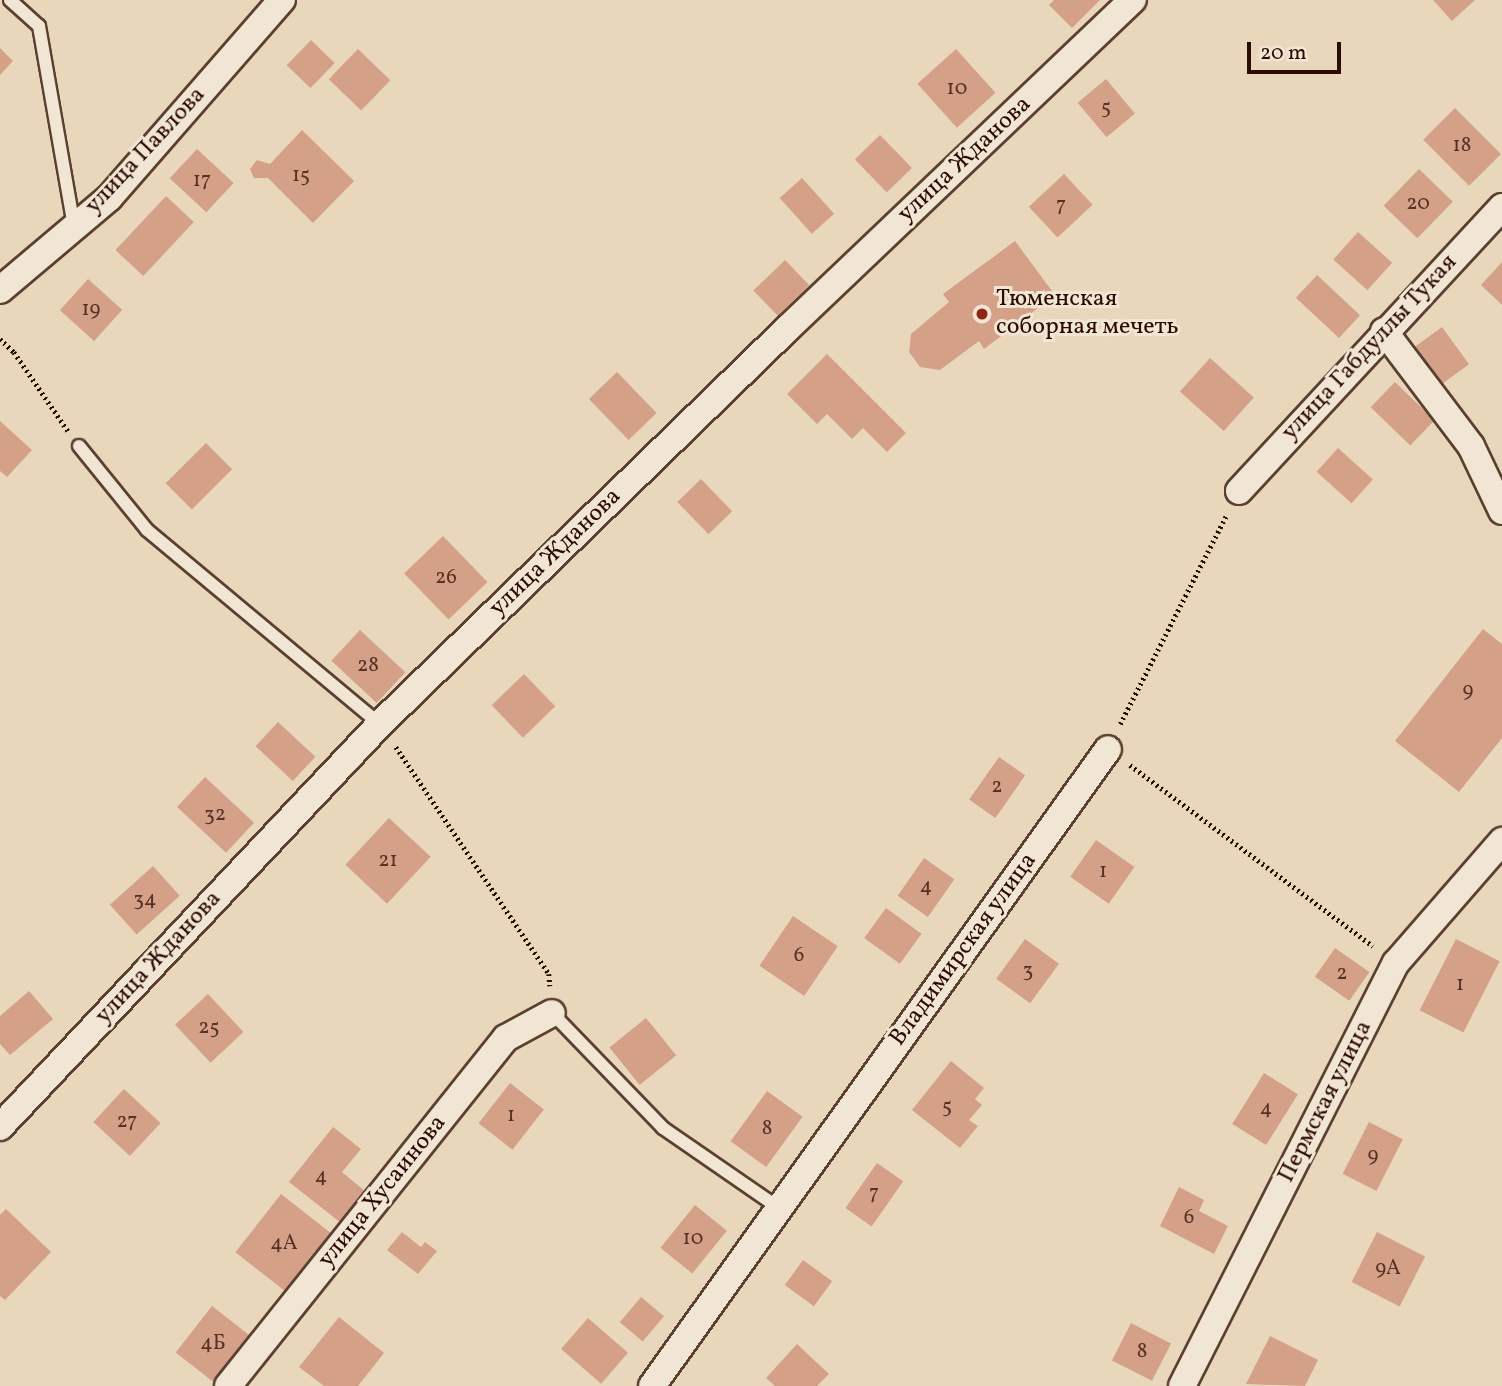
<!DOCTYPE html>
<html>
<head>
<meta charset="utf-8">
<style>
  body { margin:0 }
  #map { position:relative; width:1502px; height:1386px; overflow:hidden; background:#e9d7bc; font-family:Vollkorn,serif }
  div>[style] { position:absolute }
  .building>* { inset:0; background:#d4a188; transform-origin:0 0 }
  .path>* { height:4.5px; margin-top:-2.25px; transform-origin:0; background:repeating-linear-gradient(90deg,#2c0c02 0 2px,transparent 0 5.5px) }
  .roads { filter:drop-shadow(2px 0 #5b3f30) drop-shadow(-2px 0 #5b3f30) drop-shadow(0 2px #5b3f30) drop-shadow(0 -2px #5b3f30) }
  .service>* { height:12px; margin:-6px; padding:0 6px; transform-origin:6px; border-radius:6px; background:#f1e5d3 }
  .minor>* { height:26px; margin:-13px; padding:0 13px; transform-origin:13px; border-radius:13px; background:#f1e5d3 }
  .dots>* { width:19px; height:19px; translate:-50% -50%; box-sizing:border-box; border:4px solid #f1e5d3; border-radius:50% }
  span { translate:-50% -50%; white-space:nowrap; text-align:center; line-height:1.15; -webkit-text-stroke:6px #f1e5d3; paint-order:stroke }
  .number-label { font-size:21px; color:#563124 }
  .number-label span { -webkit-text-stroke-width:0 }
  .street-label { font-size:24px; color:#2c0c02 }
  .poi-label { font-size:24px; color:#2c0c02 }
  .left { translate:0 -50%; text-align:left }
  .scale { position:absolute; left:1247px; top:42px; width:94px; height:32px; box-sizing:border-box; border:4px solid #2c0c02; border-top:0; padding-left:9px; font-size:21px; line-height:24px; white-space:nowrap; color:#2c0c02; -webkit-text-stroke:5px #f1e5d3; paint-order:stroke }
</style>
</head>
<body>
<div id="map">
  <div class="building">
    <div style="clip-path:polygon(1054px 0,1100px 0,1072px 28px,1049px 5px)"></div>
    <div style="clip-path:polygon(1433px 0,1475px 0,1452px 21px)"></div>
    <div style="left:311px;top:40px;width:33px;height:35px;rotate:44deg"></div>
    <div style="clip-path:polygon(0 48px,13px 61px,0 75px)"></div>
    <div style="left:358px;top:49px;width:45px;height:42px;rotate:44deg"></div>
    <div style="left:956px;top:49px;width:59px;height:52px;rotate:48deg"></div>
    <div style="left:1106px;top:79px;width:45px;height:37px;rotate:50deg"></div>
    <div style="left:1455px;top:108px;width:65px;height:45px;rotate:45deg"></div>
    <div style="clip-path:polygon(302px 130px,354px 181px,313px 223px,268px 178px,254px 178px,250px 169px,257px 160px,270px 164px)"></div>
    <div style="left:880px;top:135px;width:46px;height:35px;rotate:46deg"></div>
    <div style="left:197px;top:149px;width:50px;height:40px;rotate:43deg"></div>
    <div style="left:1419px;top:169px;width:47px;height:51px;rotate:44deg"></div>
    <div style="left:1064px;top:174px;width:42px;height:48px;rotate:47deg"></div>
    <div style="left:802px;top:178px;width:48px;height:30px;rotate:48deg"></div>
    <div style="left:166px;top:196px;width:38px;height:74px;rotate:43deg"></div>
    <div style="left:1358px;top:232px;width:46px;height:37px;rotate:42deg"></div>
    <div style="clip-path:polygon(1015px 241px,1055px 295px,984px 349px,979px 341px,940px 370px,920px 367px,909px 352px,911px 334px,949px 302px,943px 294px)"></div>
    <div style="left:785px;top:260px;width:35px;height:44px;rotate:46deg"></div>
    <div style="clip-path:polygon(1502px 262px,1502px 305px,1481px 285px)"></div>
    <div style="left:1317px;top:275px;width:59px;height:31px;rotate:43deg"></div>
    <div style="left:88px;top:279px;width:46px;height:42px;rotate:42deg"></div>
    <div style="left:1442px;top:327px;width:46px;height:34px;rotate:54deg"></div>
    <div style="clip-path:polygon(827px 354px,906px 433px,887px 452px,863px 428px,852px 439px,827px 414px,817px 424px,787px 394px)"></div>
    <div style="left:1210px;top:358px;width:59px;height:45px;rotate:42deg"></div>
    <div style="left:617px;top:372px;width:57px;height:39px;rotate:46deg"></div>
    <div style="left:1395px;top:382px;width:55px;height:35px;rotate:44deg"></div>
    <div style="clip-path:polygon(0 421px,32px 450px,7px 477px,0 471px)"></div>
    <div style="left:206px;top:443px;width:37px;height:57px;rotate:45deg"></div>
    <div style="left:1338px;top:448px;width:47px;height:32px;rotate:42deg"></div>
    <div style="left:701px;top:479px;width:45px;height:33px;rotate:46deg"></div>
    <div style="left:443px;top:536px;width:64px;height:54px;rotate:46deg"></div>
    <div style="clip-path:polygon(1483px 629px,1502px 644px,1502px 738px,1459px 792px,1395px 741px)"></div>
    <div style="left:360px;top:630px;width:62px;height:42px;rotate:43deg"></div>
    <div style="left:524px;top:674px;width:45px;height:45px;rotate:46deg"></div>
    <div style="left:278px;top:722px;width:51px;height:33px;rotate:43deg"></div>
    <div style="left:999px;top:757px;width:32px;height:52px;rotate:35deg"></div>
    <div style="left:205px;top:777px;width:67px;height:41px;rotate:43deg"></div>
    <div style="left:389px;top:818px;width:57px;height:64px;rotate:43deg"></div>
    <div style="left:1096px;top:840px;width:47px;height:45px;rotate:35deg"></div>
    <div style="left:924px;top:858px;width:37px;height:46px;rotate:35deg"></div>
    <div style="left:153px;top:866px;width:40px;height:58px;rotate:48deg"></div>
    <div style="left:886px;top:908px;width:44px;height:37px;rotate:36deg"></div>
    <div style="left:793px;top:916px;width:54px;height:60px;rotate:34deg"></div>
    <div style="left:1025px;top:939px;width:42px;height:49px;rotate:36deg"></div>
    <div style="left:1456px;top:939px;width:49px;height:80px;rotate:27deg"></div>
    <div style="left:1335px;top:948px;width:42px;height:35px;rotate:35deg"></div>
    <div style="clip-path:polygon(29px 991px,53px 1019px,10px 1055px,0 1044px,0 1016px)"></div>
    <div style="left:208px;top:994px;width:52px;height:45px;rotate:47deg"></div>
    <div style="left:646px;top:1018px;width:48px;height:47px;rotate:51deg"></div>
    <div style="clip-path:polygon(951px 1061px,984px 1088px,975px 1099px,982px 1105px,969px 1120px,978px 1126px,960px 1148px,912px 1110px)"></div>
    <div style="left:1264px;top:1073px;width:40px;height:60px;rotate:32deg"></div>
    <div style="left:510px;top:1083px;width:43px;height:51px;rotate:38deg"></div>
    <div style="left:124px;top:1089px;width:50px;height:45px;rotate:43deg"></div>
    <div style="left:767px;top:1091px;width:44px;height:62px;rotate:36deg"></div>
    <div style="left:1369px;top:1122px;width:38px;height:58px;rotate:27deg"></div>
    <div style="clip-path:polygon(333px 1127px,361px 1149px,342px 1172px,366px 1192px,341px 1223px,289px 1182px)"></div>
    <div style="left:877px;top:1163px;width:32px;height:55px;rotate:35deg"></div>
    <div style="clip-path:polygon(1179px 1187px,1204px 1200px,1199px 1211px,1228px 1226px,1214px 1254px,1160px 1226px)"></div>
    <div style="left:281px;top:1194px;width:66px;height:74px;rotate:38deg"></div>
    <div style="left:695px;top:1205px;width:41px;height:55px;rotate:39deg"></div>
    <div style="clip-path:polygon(6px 1209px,51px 1252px,5px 1300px,0 1296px,0 1215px)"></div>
    <div style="clip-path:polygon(402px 1232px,421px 1247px,425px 1242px,437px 1251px,418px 1274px,387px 1250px)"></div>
    <div style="left:1377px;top:1232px;width:54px;height:56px;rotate:27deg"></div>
    <div style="left:803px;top:1260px;width:36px;height:31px;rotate:36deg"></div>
    <div style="left:641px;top:1297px;width:30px;height:33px;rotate:40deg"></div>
    <div style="left:212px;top:1306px;width:48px;height:59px;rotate:38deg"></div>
    <div style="clip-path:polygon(339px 1317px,384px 1353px,358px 1386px,324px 1386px,299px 1367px)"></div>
    <div style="left:588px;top:1318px;width:53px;height:41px;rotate:41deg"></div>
    <div style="left:1131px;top:1323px;width:45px;height:42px;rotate:27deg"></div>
    <div style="clip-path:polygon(1270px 1336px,1318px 1360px,1305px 1386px,1246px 1384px)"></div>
    <div style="clip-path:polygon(797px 1344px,829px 1374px,817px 1386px,775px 1386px,766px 1378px)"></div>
  </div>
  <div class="path">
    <div style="left:0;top:339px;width:19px;rotate:43deg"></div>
    <div style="left:14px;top:352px;width:96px;rotate:55.6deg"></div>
    <div style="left:1120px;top:724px;width:236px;rotate:-63deg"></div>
    <div style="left:396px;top:747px;width:274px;rotate:56deg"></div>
    <div style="left:549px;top:974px;width:12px;rotate:85deg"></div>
    <div style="left:1130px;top:765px;width:303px;rotate:36.7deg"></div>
  </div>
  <div class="roads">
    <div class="service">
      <div style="left:10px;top:0;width:39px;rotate:42deg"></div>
      <div style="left:39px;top:26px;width:204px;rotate:80.1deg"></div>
      <div style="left:79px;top:446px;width:108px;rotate:51deg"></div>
      <div style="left:147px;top:530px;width:303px;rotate:39.8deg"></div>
      <div style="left:552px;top:1013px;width:160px;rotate:46deg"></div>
      <div style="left:663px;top:1128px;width:141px;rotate:34.6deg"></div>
    </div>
    <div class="minor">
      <div style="left:0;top:290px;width:143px;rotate:-40.2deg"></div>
      <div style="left:109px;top:198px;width:263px;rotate:-48.9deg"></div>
      <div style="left:1384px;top:331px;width:144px;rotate:52.9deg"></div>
      <div style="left:1471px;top:446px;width:72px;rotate:64.5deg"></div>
      <div style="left:1239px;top:491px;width:387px;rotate:-47.2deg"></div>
      <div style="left:0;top:1127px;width:554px;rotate:-46.68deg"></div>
      <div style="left:380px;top:724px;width:569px;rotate:-44.14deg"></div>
      <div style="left:788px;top:328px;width:476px;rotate:-43.6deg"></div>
      <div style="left:228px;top:1386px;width:445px;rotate:-51.4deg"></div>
      <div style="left:506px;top:1038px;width:52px;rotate:-28.5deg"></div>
      <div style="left:652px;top:1386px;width:783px;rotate:-54.4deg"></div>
      <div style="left:1182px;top:1386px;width:474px;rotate:-63.2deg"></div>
      <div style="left:1396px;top:963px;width:162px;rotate:-49deg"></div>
    </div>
  </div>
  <div class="dots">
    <div style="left:982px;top:314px;background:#8f2418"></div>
  </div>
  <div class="number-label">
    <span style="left:957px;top:89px">10</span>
    <span style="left:1106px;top:108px">5</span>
    <span style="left:1462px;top:146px">18</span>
    <span style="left:301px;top:176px">15</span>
    <span style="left:202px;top:181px">17</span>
    <span style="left:1418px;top:204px">20</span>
    <span style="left:1061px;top:206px">7</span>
    <span style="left:91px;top:310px">19</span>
    <span style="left:446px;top:578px">26</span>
    <span style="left:368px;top:666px">28</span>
    <span style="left:1468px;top:691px">9</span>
    <span style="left:997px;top:787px">2</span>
    <span style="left:215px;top:815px">32</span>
    <span style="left:388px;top:861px">21</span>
    <span style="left:1103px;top:872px">1</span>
    <span style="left:926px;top:887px">4</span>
    <span style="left:145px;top:900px">34</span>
    <span style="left:799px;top:956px">6</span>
    <span style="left:1028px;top:971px">3</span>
    <span style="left:1342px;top:974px">2</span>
    <span style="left:1460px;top:985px">1</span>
    <span style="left:209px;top:1028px">25</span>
    <span style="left:947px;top:1107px">5</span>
    <span style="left:1266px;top:1109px">4</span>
    <span style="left:511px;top:1116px">1</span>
    <span style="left:127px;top:1122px">27</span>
    <span style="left:767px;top:1129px">8</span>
    <span style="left:1373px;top:1156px">9</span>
    <span style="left:321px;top:1177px">4</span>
    <span style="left:874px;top:1194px">7</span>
    <span style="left:1189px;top:1218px">6</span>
    <span style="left:693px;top:1239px">10</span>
    <span style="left:284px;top:1244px">4А</span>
    <span style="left:1388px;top:1269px">9А</span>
    <span style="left:213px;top:1344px">4Б</span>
    <span style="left:1142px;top:1352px">8</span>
  </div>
  <div class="street-label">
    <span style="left:146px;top:151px;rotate:-47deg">улица Павлова</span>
    <span style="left:965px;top:160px;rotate:-43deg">улица Жданова</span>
    <span style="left:1370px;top:348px;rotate:-47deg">улица Габдуллы Тукая</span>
    <span style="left:556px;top:553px;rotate:-44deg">улица Жданова</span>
    <span style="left:964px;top:950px;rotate:-54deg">Владимирская улица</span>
    <span style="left:159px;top:958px;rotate:-47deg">улица Жданова</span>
    <span style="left:1326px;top:1102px;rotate:-63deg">Пермская улица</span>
    <span style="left:383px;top:1192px;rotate:-51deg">улица Хусаинова</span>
  </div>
  <div class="poi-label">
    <span class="left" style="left:996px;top:314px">Тюменская<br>соборная мечеть</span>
  </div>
  <div class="scale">20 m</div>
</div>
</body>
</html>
